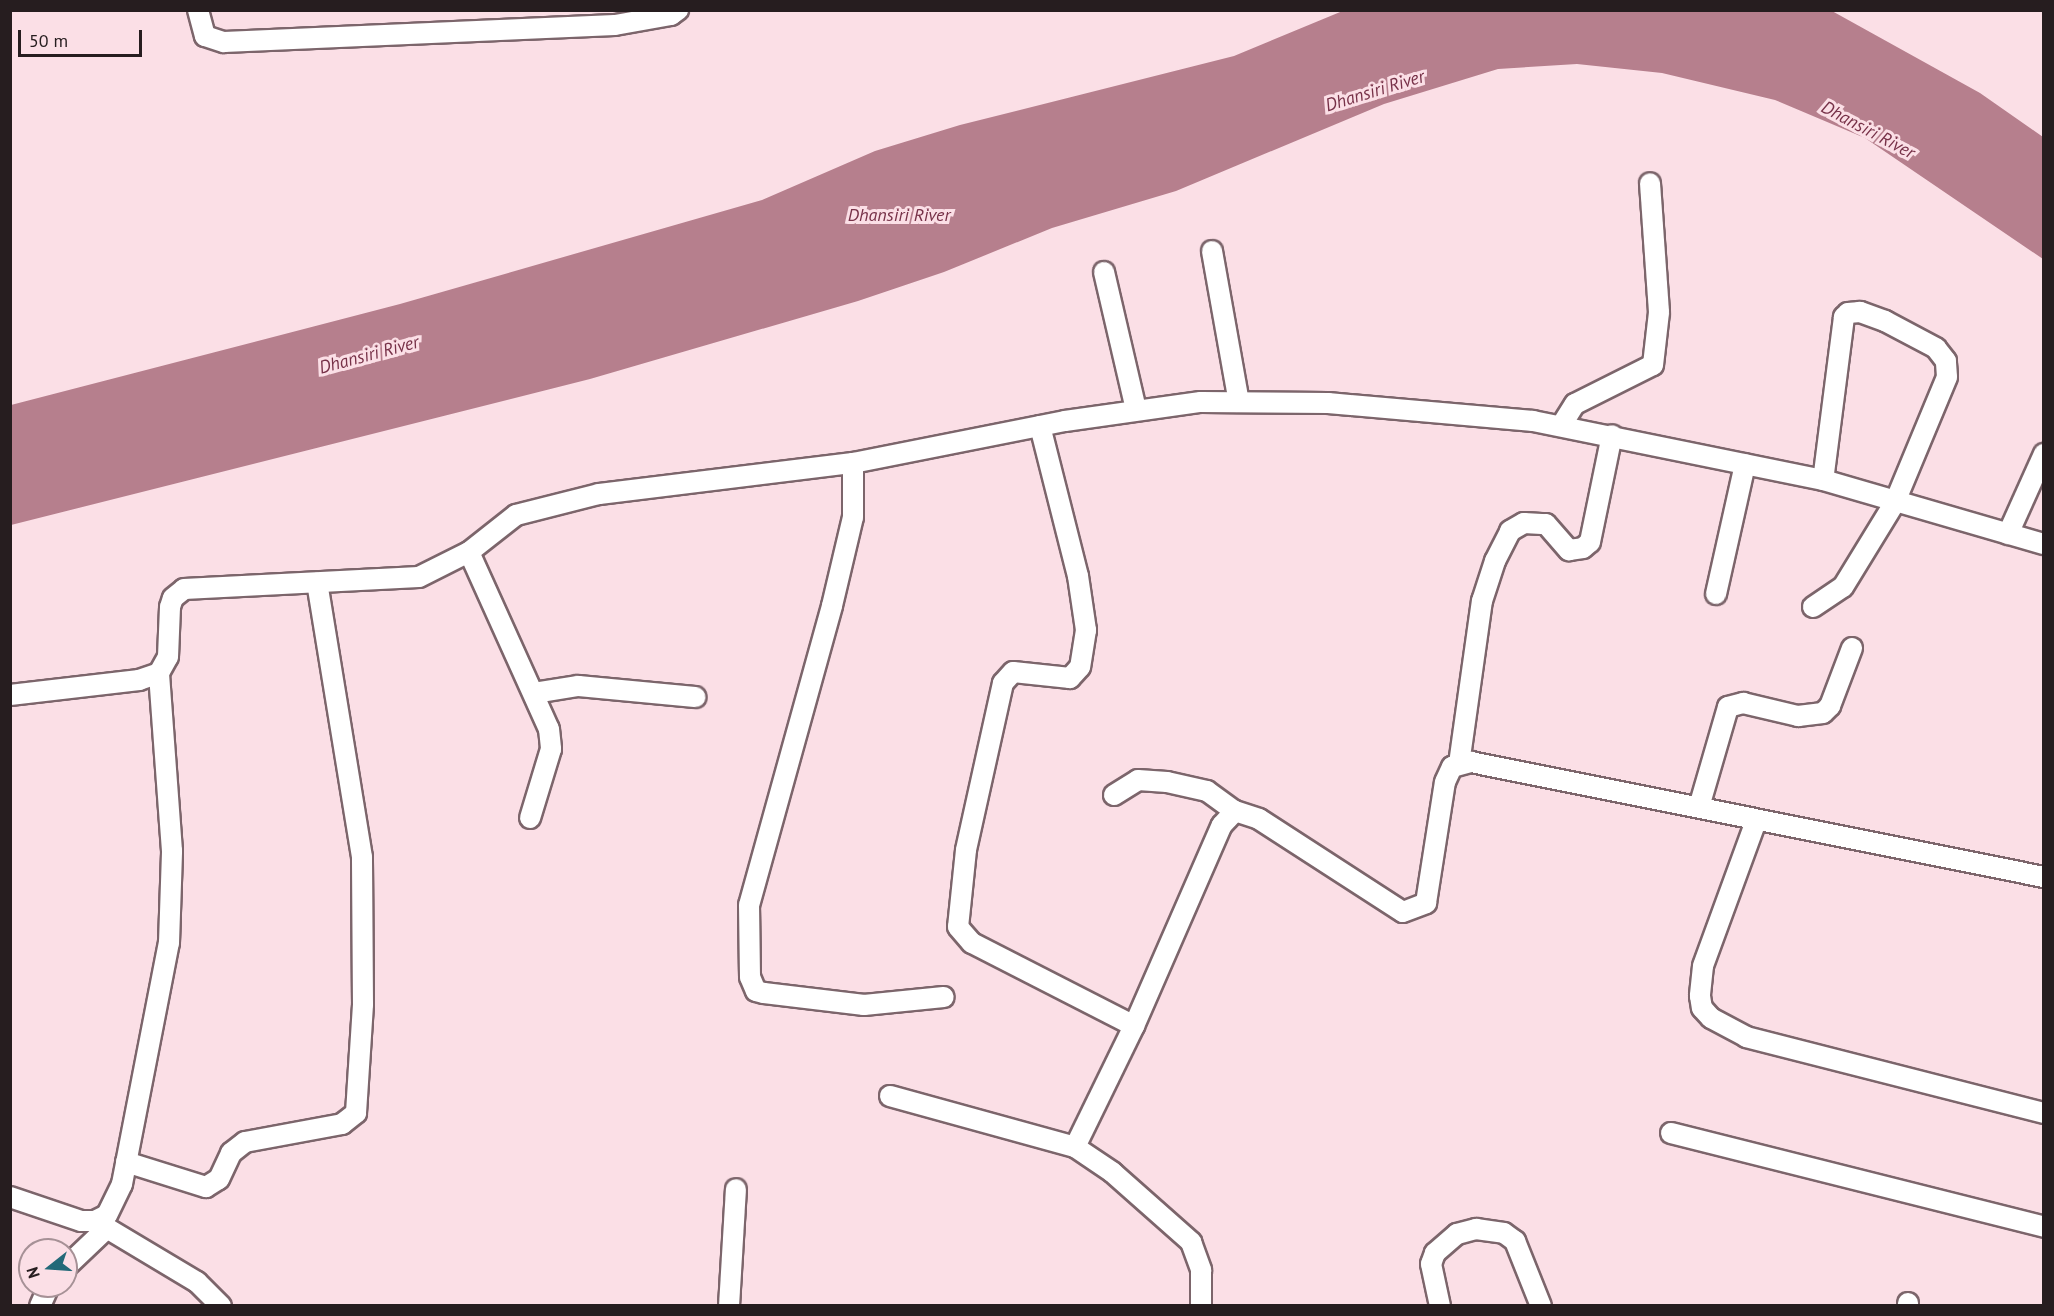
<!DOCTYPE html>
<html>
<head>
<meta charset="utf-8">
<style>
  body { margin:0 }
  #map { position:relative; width:2054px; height:1316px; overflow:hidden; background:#fbdfe6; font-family:"PT Sans",sans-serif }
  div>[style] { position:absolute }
  .water>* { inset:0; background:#b67f8d }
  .roads { filter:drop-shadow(2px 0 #7c656b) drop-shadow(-2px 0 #7c656b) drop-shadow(0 2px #7c656b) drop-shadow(0 -2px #7c656b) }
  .minor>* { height:20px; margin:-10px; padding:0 10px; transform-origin:10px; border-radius:10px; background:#fff }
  span { translate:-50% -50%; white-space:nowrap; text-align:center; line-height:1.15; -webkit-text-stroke:6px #fbdfe6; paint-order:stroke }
  .water-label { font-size:18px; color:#773148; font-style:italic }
  .frame { position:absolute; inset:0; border:12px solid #261d1f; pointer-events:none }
  .north { position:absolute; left:18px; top:1238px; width:60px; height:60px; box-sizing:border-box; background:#fbdfe6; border:2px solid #a69196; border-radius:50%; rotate:253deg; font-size:16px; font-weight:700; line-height:24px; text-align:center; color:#261d1f }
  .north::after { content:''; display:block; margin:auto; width:21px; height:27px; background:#236978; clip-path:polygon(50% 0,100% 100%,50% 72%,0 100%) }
  .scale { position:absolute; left:18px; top:30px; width:124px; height:27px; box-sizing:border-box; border:3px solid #261d1f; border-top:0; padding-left:8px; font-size:18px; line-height:21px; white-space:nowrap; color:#261d1f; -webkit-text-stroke:4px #fbdfe6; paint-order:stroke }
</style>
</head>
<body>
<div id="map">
  <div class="water">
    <div style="clip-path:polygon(1345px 10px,1832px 11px,1980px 93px,2043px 137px,2043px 259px,1865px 138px,1775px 100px,1662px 73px,1577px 64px,1498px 69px,1384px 104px,1176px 191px,1052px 228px,944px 272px,858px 301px,590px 379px,11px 525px,11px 405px,400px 304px,762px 200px,875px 151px,960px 125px,1234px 56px)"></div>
  </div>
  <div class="roads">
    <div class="minor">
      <div style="left:198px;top:10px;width:27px;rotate:75deg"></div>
      <div style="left:205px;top:36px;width:20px;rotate:18deg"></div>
      <div style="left:224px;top:42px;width:391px;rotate:-2.5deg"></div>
      <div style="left:615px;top:25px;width:57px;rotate:-10.1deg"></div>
      <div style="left:671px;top:15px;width:9px;rotate:-36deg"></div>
      <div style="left:1212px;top:251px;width:153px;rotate:79.9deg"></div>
      <div style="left:1104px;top:272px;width:142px;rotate:76.9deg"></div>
      <div style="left:1040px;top:426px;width:155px;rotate:75.8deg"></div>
      <div style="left:1078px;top:576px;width:55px;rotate:81.6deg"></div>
      <div style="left:1086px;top:630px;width:37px;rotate:99deg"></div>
      <div style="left:1080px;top:667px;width:15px;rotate:132deg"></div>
      <div style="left:1070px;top:678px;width:57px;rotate:-174deg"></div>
      <div style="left:1013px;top:672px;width:15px;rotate:132deg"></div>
      <div style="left:1003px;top:683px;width:171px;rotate:102.5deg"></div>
      <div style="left:966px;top:850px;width:77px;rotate:95.9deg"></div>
      <div style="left:958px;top:927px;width:21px;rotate:49deg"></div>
      <div style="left:972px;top:943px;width:182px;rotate:27.1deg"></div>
      <div style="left:1561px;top:426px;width:26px;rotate:-58deg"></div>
      <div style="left:1575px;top:404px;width:87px;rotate:-26.6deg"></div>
      <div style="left:1653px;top:365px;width:53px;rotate:-83.5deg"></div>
      <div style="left:1659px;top:312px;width:129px;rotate:-94deg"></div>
      <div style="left:853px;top:463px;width:54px;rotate:90deg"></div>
      <div style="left:853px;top:517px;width:91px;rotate:103.3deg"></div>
      <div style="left:832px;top:606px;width:310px;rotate:105.5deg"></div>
      <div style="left:749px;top:905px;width:72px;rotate:89.2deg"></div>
      <div style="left:750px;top:977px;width:15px;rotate:67deg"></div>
      <div style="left:756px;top:991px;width:8px;rotate:14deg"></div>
      <div style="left:764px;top:993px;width:101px;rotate:6.8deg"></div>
      <div style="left:864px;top:1005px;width:80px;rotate:-5.7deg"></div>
      <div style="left:2008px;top:534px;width:88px;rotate:-65.8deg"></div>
      <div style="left:469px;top:552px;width:194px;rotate:65.7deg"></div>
      <div style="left:549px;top:729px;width:20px;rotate:84deg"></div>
      <div style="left:551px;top:749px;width:72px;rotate:106.9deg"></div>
      <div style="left:1716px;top:594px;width:133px;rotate:-77.4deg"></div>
      <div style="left:1813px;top:607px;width:36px;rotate:-34deg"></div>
      <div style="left:1843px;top:587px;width:100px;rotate:-58.5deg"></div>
      <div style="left:1895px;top:502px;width:135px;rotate:-67.4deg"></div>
      <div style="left:1947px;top:377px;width:16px;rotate:-94deg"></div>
      <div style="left:1946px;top:361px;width:16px;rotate:-128deg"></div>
      <div style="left:1936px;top:348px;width:58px;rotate:-152.1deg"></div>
      <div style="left:1885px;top:321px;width:27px;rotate:-160deg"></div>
      <div style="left:1860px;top:312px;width:12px;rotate:175deg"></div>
      <div style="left:1848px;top:313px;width:6px;rotate:135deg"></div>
      <div style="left:1844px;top:317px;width:164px;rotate:97.3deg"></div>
      <div style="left:534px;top:693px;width:45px;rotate:-9deg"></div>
      <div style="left:578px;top:686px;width:118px;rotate:5.4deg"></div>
      <div style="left:10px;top:695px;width:130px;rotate:-6.6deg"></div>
      <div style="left:139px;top:680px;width:21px;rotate:-19deg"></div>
      <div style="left:159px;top:673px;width:18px;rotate:-61deg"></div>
      <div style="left:168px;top:657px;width:50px;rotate:-87.7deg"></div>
      <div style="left:170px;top:607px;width:9px;rotate:-72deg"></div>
      <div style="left:173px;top:598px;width:14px;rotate:-39deg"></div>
      <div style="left:184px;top:589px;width:235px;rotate:-2.9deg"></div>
      <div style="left:419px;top:577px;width:56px;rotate:-26.6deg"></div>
      <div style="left:469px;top:552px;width:60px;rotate:-38.2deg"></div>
      <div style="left:516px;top:515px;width:86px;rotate:-14.2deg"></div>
      <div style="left:599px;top:494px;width:256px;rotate:-7deg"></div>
      <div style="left:853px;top:463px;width:216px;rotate:-11.2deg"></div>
      <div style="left:1065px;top:421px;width:137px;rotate:-8deg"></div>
      <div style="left:1201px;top:402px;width:127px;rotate:0.5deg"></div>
      <div style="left:1328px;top:403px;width:206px;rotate:5deg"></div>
      <div style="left:1533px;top:421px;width:296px;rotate:11.5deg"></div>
      <div style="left:1823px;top:480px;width:230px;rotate:16.2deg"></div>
      <div style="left:1459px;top:764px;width:165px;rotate:-82deg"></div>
      <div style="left:1482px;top:601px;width:42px;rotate:-72deg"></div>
      <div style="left:1495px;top:561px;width:34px;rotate:-63deg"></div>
      <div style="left:1510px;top:531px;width:16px;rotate:-30deg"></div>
      <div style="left:1524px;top:523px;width:22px;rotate:3deg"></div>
      <div style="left:1546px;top:524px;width:35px;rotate:49deg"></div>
      <div style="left:1569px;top:550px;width:14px;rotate:-8deg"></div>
      <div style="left:1583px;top:548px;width:9px;rotate:-41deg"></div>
      <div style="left:1590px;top:542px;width:109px;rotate:-78.4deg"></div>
      <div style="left:1114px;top:795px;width:28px;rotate:-32deg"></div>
      <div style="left:1138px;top:780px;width:29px;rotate:4deg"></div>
      <div style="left:1167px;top:782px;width:41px;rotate:12.7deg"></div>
      <div style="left:1207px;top:791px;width:34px;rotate:36deg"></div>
      <div style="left:1699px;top:807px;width:104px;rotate:-73.8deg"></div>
      <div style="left:1728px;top:707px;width:16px;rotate:-15deg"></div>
      <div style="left:1743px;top:703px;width:57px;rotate:13.3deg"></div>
      <div style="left:1798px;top:716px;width:25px;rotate:-7deg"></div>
      <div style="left:1823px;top:713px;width:10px;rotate:-45deg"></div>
      <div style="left:1830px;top:706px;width:62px;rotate:-69.2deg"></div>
      <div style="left:1756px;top:821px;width:154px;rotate:110.1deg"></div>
      <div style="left:1703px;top:966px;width:30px;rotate:96deg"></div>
      <div style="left:1700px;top:996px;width:12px;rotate:81deg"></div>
      <div style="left:1702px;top:1008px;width:13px;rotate:48deg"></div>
      <div style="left:1711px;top:1018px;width:40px;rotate:28deg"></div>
      <div style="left:1746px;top:1037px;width:308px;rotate:14.3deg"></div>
      <div style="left:890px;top:1096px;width:192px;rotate:15.4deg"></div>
      <div style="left:1075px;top:1147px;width:45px;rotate:34deg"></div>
      <div style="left:1112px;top:1172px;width:106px;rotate:41.5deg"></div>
      <div style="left:1191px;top:1242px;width:30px;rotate:70deg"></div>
      <div style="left:1201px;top:1270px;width:36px;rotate:90deg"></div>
      <div style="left:1671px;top:1133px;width:385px;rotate:14.1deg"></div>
      <div style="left:1075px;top:1147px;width:135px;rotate:-64deg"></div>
      <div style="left:1134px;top:1026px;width:219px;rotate:-66.4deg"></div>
      <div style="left:1222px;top:825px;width:19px;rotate:-47deg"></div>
      <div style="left:1235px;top:811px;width:25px;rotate:18deg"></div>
      <div style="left:1259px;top:819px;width:171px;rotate:32.9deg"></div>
      <div style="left:1403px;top:912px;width:25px;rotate:-21deg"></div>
      <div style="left:1426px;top:903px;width:122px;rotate:-81.1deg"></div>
      <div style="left:1445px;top:782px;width:17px;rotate:-65deg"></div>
      <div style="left:1452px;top:767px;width:20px;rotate:-15deg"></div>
      <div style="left:1471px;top:762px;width:584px;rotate:11.35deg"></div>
      <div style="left:126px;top:1162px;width:84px;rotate:17.4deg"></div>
      <div style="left:206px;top:1187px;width:15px;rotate:-32deg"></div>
      <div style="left:219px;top:1179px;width:29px;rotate:-65deg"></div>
      <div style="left:231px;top:1153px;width:18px;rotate:-38deg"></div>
      <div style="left:245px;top:1142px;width:99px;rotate:-10.5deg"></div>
      <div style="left:342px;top:1124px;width:18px;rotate:-38deg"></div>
      <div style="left:356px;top:1113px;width:109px;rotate:-86.3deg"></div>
      <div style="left:363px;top:1004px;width:147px;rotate:-90.4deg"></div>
      <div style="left:362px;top:857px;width:278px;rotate:-99.3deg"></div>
      <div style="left:10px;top:1197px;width:75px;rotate:18.7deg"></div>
      <div style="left:81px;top:1221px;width:14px"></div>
      <div style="left:95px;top:1221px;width:13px;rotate:-27deg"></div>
      <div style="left:107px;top:1215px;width:34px;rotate:-64deg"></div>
      <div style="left:122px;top:1184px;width:246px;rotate:-79deg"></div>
      <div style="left:169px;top:943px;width:92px;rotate:-88.1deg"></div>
      <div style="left:172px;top:851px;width:178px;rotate:-94.2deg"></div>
      <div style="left:95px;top:1221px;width:119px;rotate:30.9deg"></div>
      <div style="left:197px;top:1282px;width:34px;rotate:45deg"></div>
      <div style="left:66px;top:1267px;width:57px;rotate:-43.6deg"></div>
      <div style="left:1908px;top:1303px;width:3px;rotate:90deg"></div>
      <div style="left:40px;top:1306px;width:22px;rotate:-66deg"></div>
      <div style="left:729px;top:1306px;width:117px;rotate:-86.6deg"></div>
      <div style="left:1440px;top:1306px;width:43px;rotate:-102.1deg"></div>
      <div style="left:1431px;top:1264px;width:12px;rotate:-70deg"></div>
      <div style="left:1435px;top:1253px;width:29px;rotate:-41deg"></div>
      <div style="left:1457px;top:1234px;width:20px;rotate:-15deg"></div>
      <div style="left:1476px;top:1229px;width:28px;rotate:8deg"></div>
      <div style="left:1504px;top:1233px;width:14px;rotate:36deg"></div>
      <div style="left:1515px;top:1241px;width:70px;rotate:68.2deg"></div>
    </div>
  </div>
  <div class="water-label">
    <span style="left:1375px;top:91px;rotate:-17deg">Dhansiri River</span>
    <span style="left:1868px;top:130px;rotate:28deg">Dhansiri River</span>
    <span style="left:899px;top:215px">Dhansiri River</span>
    <span style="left:369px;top:355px;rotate:-15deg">Dhansiri River</span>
  </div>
  <div class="frame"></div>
  <div class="north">N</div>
  <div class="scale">50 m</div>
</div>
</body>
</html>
